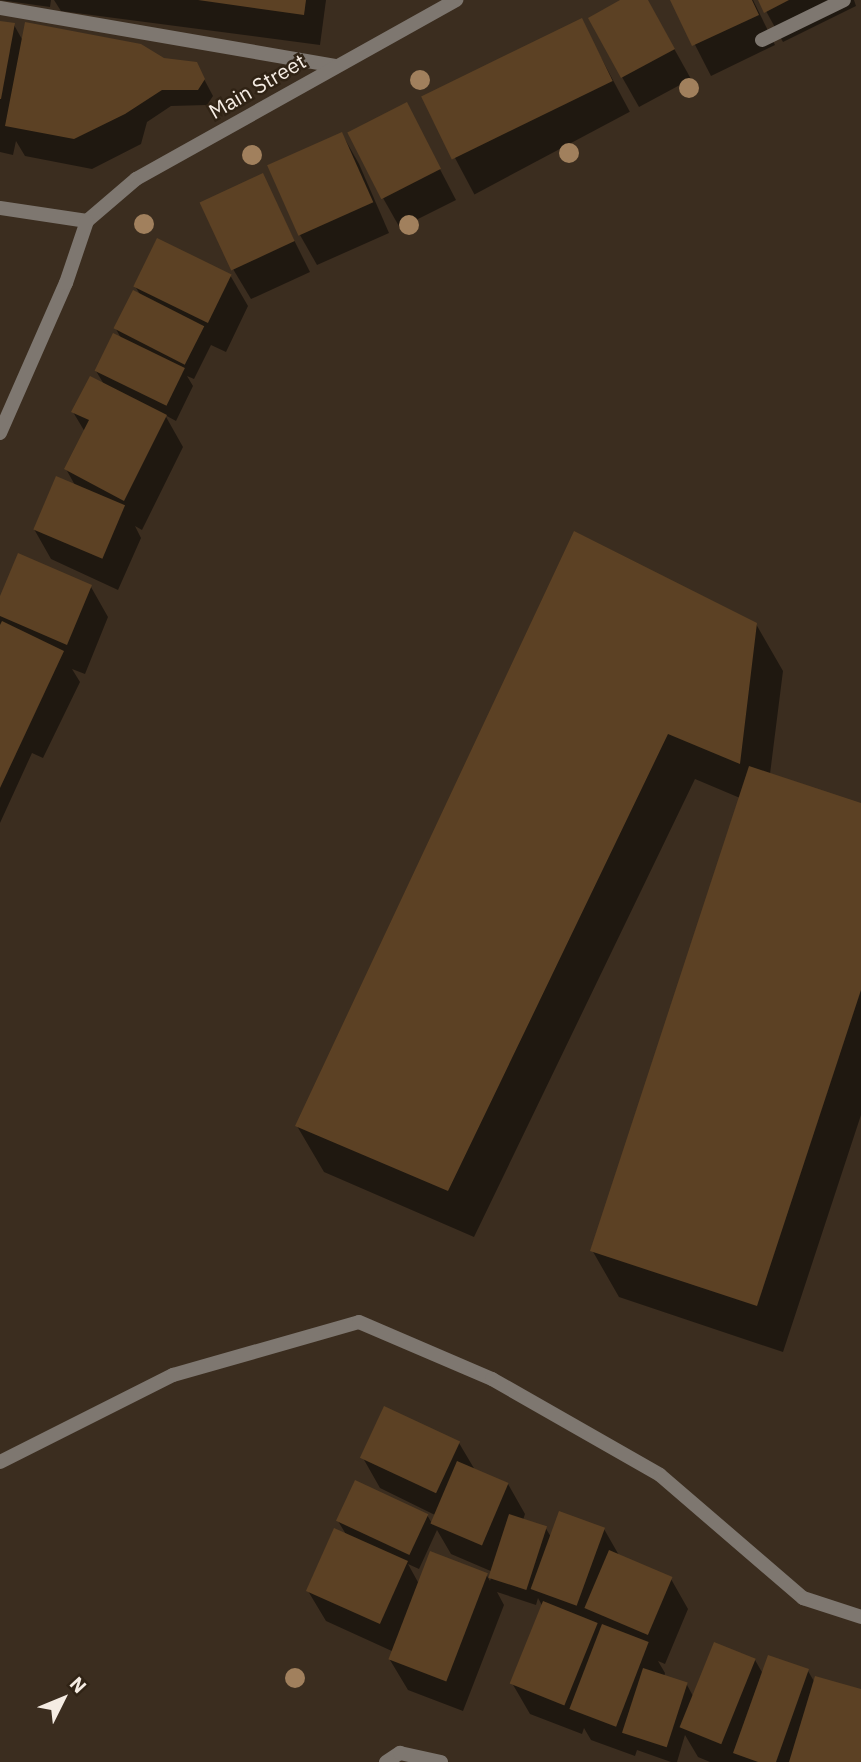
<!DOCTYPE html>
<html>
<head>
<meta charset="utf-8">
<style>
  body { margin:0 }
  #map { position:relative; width:861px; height:1762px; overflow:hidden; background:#3b2d1f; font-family:"IBM Plex Sans",sans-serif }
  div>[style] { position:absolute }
  .shadow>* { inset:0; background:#0007; transform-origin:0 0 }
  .building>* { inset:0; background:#5c4124; transform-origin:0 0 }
  .lane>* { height:14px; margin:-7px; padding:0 7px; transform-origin:7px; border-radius:7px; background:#7e7770 }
  .street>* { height:14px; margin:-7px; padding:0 7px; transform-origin:7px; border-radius:7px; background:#7e7770 }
  .trees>* { width:20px; height:20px; margin:-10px; border-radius:50%; background:#a1805d }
  span { translate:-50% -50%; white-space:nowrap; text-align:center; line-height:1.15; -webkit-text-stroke:5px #302315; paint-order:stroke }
  .street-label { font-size:21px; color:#f5ece3 }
  .north { position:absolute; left:28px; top:1664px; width:70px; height:70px; -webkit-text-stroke:5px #302315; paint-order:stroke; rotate:47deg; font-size:19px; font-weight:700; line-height:28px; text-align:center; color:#f5ece3 }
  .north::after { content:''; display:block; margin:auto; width:24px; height:32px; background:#f5ece3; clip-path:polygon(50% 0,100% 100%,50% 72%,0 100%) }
</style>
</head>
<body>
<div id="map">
  <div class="shadow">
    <div style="clip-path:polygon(0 0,51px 0,50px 7px)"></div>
    <div style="clip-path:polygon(54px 0,326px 0,320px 45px,61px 11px)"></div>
    <div style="clip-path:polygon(624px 0,647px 0,691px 79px,639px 107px,622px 77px)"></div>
    <div style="clip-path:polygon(672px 0,753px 0,775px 45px,711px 76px)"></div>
    <div style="clip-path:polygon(760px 0,854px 0,856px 6px,783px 42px)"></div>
    <div style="left:581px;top:20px;width:104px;height:176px;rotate:62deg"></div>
    <div style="clip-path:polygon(0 23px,14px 25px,23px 41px,196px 64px,213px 96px,207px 105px,171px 106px,147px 122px,141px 144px,92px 169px,25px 156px,16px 141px,13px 155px,0 152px)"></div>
    <div style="clip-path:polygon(406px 104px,456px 200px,400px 228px,383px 198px)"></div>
    <div style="clip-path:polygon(342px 134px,359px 164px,389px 233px,317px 265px,300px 235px,269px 165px)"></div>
    <div style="clip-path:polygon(262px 176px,310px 272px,251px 299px,233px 269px)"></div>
    <div style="clip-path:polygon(230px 275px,248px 306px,226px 352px,211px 345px,194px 379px,187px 376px,193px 386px,176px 421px,165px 415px,183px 447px,142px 530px,135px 526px,141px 538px,118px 590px,51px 559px,34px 529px,76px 487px,66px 469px,85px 432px,73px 412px,105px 386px,96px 371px,122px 340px,116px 329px,141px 296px,135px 286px)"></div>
    <div style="clip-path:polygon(91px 587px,108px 617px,85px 674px,72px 669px,80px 682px,43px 758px,32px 753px,0 823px,0 600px)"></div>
    <div style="clip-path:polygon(756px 624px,783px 671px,770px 774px,861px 804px,861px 1115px,783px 1352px,619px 1297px,592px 1250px,740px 798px,695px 779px,474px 1237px,324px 1172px,297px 1126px)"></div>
    <div style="clip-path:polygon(evenodd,459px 1443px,475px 1470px,508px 1484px,525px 1514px,523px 1520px,545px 1527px,551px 1537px,604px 1529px,620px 1557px,671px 1579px,688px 1609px,665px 1664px,658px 1661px,665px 1673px,664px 1677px,687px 1685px,693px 1696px,755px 1660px,763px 1674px,808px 1671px,815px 1683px,861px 1691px,861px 1762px,710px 1762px,698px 1757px,685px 1735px,677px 1762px,671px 1762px,637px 1750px,635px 1756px,591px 1740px,584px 1728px,582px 1734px,530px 1714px,512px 1683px,543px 1607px,538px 1598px,536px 1605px,497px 1592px,504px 1605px,463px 1711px,408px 1690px,390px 1660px,394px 1652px,326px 1621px,308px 1591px,347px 1536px,338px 1521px,427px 1515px,433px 1525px,437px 1516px,380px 1488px,363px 1458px,459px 1443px,437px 1530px,451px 1554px,493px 1572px,490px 1581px,486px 1574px,419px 1584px,408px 1564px,419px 1569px,437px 1530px)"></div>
  </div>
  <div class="building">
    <div style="clip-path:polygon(198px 0,306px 0,304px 15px)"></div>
    <div style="clip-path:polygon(620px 0,648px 0,675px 49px,621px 78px,588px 18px)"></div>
    <div style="clip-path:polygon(670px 0,752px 0,759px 15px,692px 46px)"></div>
    <div style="clip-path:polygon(758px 0,789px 0,764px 13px)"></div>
    <div style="left:582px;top:18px;width:70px;height:179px;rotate:64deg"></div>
    <div style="clip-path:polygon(0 21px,15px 23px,1px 99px,0 99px)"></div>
    <div style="clip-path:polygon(25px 22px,141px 44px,164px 58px,197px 62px,205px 79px,198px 90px,162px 90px,125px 114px,74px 139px,5px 126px)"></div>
    <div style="left:407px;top:102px;width:75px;height:67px;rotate:63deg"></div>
    <div style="left:342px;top:132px;width:77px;height:82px;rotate:66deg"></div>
    <div style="left:263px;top:173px;width:75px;height:70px;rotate:65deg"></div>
    <div style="left:157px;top:238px;width:83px;height:54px;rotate:26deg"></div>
    <div style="left:133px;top:290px;width:80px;height:43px;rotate:27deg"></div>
    <div style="left:113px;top:333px;width:80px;height:42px;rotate:26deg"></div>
    <div style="clip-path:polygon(90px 376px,167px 415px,124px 501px,64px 469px,89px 420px,71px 412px)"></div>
    <div style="left:56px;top:476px;width:75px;height:58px;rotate:23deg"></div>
    <div style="clip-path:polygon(574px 531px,757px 623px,740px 764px,668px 734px,448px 1191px,295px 1126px)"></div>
    <div style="clip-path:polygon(18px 553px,92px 585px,67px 645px,0 616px,0 596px)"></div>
    <div style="clip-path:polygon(2px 621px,64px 651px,0 788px,0 625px)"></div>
    <div style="clip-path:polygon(749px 766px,861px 803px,861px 990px,757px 1306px,590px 1251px)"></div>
    <div style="left:384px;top:1406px;width:84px;height:57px;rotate:25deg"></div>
    <div style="left:457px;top:1461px;width:56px;height:68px;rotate:23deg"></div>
    <div style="left:355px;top:1480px;width:81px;height:45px;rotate:25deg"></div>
    <div style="left:559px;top:1511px;width:49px;height:83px;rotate:20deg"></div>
    <div style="left:509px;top:1514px;width:40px;height:67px;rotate:18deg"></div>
    <div style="left:334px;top:1528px;width:81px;height:69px;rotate:24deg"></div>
    <div style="left:609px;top:1550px;width:69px;height:63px;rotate:23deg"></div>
    <div style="left:430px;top:1551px;width:62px;height:116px;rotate:21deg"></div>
    <div style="left:543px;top:1601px;width:59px;height:89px;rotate:22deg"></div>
    <div style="left:602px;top:1624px;width:50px;height:91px;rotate:21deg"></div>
    <div style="left:714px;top:1642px;width:45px;height:92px;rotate:22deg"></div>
    <div style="clip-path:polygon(768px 1655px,809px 1669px,776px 1762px,758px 1762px,733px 1753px)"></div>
    <div style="left:643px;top:1668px;width:47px;height:68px;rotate:18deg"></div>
    <div style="clip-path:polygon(815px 1676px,861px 1689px,861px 1762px,789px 1762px)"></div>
  </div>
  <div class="lane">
    <div style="left:762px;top:40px;width:91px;rotate:-26deg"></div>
    <div style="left:0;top:1462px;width:194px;rotate:-26.7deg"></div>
    <div style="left:173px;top:1375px;width:193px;rotate:-15.9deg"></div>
    <div style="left:359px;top:1322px;width:145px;rotate:23.2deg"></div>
    <div style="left:492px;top:1379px;width:193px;rotate:29.7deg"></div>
    <div style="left:660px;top:1475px;width:189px;rotate:40.7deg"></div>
    <div style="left:803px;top:1598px;width:61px;rotate:18.1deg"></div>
    <div style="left:386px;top:1762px;width:17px;rotate:-33deg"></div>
    <div style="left:400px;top:1753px;width:42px;rotate:12.4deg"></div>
  </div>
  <div class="street">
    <div style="left:0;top:8px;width:340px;rotate:9.8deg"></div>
    <div style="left:0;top:208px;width:88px;rotate:8.5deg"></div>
    <div style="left:87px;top:221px;width:65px;rotate:-40.6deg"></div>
    <div style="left:136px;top:179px;width:367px;rotate:-29.2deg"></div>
    <div style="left:0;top:433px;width:164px;rotate:-66.3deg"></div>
    <div style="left:66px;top:283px;width:65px;rotate:-71.3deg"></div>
  </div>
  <div class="trees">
    <div style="left:420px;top:80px"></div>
    <div style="left:689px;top:88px"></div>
    <div style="left:569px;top:153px"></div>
    <div style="left:252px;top:155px"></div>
    <div style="left:144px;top:224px"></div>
    <div style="left:409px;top:225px"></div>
    <div style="left:295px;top:1678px"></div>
  </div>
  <div class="street-label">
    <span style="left:257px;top:86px;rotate:-30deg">Main Street</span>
  </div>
  <div class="north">N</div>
</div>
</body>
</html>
